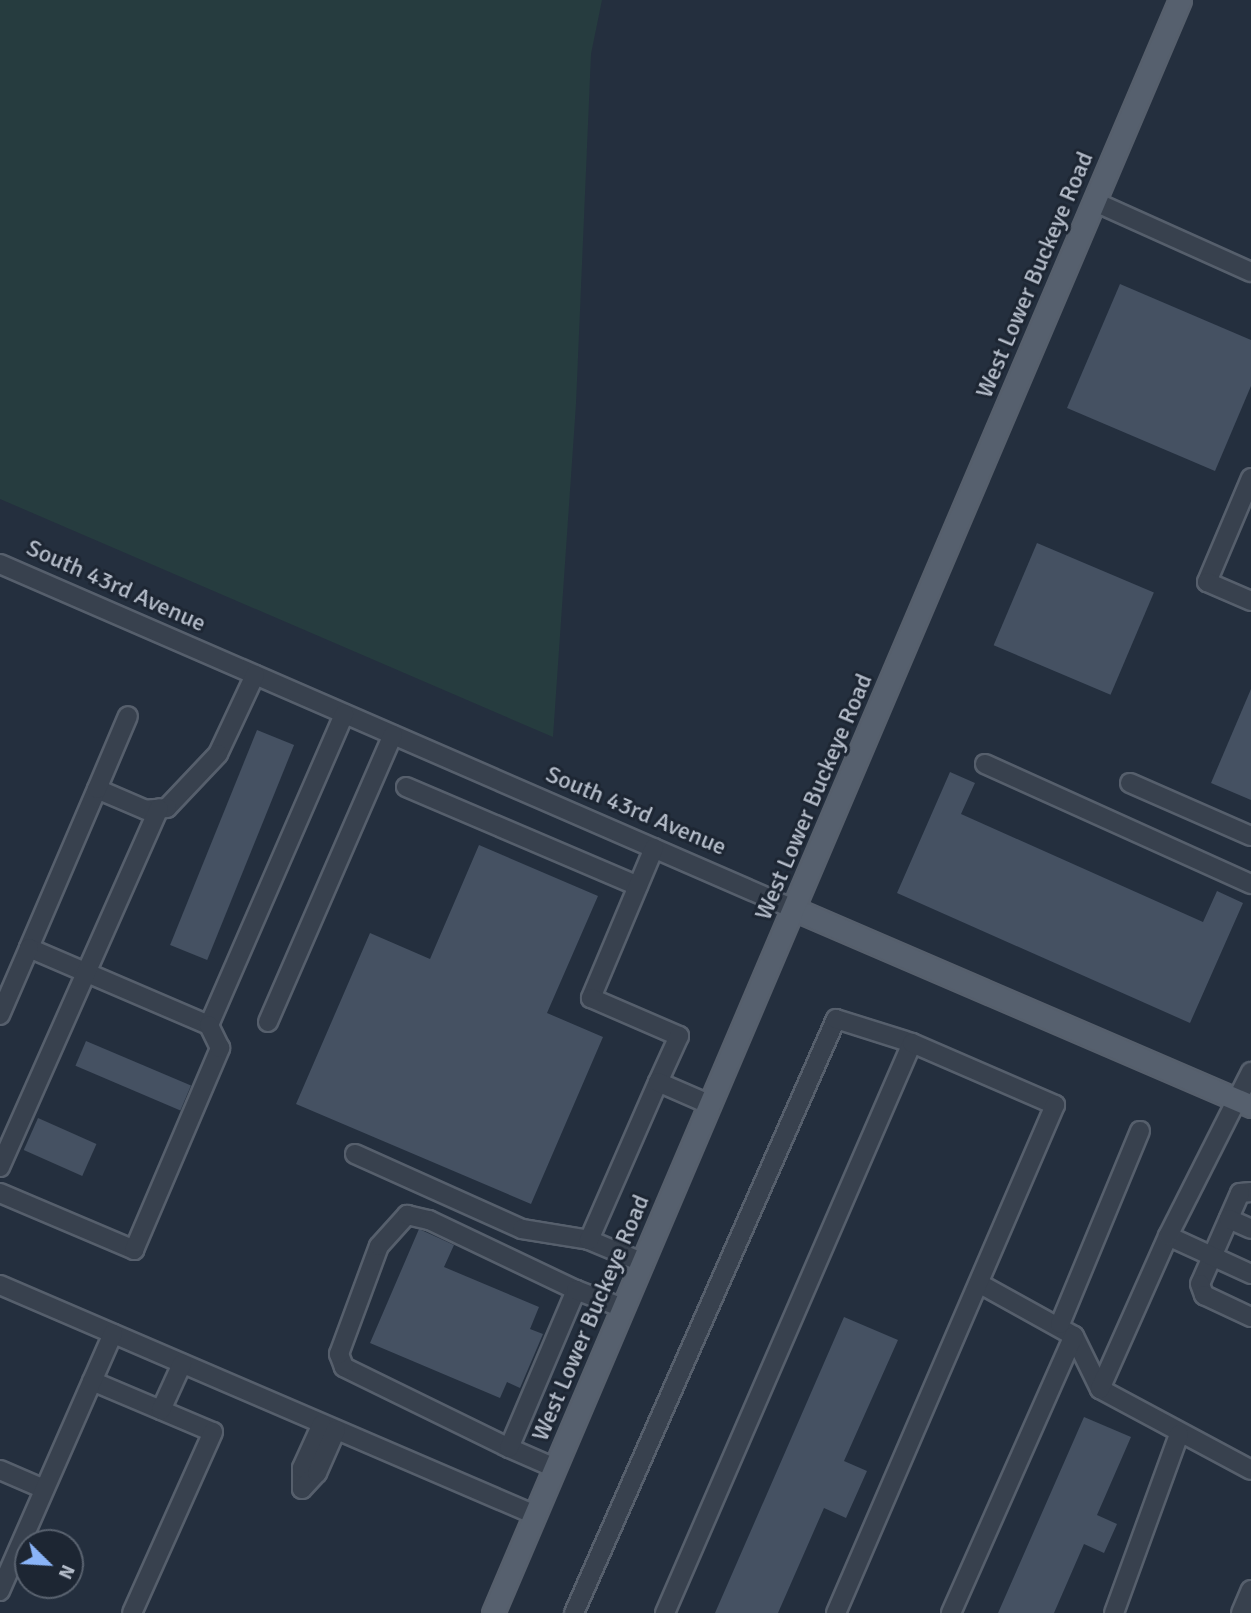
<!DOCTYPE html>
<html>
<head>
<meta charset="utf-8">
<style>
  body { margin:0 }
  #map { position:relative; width:1251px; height:1613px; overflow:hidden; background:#242f3e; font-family:Signika,sans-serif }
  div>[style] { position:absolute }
  .green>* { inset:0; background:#263c3f }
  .building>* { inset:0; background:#455162; transform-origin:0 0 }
  .roads { filter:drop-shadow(2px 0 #565f6c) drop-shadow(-2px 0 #565f6c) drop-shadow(0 2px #565f6c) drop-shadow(0 -2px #565f6c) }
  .minor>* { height:18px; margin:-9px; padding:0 9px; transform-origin:9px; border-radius:9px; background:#38414e }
  .major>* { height:21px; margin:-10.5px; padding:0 10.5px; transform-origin:10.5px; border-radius:10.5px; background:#56606e }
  span { translate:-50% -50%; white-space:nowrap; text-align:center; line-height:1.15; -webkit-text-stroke:6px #1d2633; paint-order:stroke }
  .street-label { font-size:24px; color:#b4bcc9 }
  .north { position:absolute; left:14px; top:1529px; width:70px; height:70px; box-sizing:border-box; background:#1d2633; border:2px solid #59626f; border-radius:50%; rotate:114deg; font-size:19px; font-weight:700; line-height:28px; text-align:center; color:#b4bcc9 }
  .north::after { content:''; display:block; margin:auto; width:24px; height:32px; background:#8ab4f8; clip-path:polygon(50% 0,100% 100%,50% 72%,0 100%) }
</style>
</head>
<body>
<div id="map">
  <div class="green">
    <div style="clip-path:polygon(0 0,602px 0,591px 54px,576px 404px,553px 737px,0 499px)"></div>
  </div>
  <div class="building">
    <div style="clip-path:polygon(1120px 284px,1251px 340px,1251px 386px,1215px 471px,1067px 408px)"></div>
    <div style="left:1037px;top:543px;width:127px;height:111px;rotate:23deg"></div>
    <div style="clip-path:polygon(1251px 689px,1251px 800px,1211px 783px)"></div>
    <div style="left:257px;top:730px;width:40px;height:232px;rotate:22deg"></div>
    <div style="clip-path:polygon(950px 772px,975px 783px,961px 814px,1203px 922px,1217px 891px,1243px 903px,1190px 1023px,897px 893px)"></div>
    <div style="clip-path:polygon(479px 845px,598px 896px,547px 1013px,603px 1037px,531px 1204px,296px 1104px,370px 933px,430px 959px)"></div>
    <div style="left:86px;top:1041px;width:114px;height:27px;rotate:23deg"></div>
    <div style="left:38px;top:1118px;width:64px;height:35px;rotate:24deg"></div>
    <div style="clip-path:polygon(419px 1229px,454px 1245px,444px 1267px,539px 1307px,530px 1329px,543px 1334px,520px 1388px,507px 1382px,500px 1398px,370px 1343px)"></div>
    <div style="clip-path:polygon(844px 1317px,898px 1340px,844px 1461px,867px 1471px,846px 1518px,824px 1508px,778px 1613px,715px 1613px)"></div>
    <div style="clip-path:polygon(1084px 1417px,1131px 1437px,1097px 1515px,1117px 1524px,1104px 1553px,1084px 1544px,1054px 1613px,998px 1613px)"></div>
  </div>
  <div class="roads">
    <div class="minor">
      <div style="left:1095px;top:202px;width:171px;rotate:24.2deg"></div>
      <div style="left:1251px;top:478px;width:113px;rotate:112.9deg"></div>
      <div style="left:1207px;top:582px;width:48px;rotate:23.4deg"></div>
      <div style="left:0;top:564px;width:866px;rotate:23.49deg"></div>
      <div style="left:255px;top:675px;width:87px;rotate:115.1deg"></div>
      <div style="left:218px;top:754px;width:74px;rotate:133.4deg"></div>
      <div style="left:167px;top:808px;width:21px;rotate:175deg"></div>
      <div style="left:146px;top:810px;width:53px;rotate:-156.8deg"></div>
      <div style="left:97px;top:789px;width:173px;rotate:113.2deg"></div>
      <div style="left:29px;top:948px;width:196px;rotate:23.2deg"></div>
      <div style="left:209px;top:1025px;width:339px;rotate:-66.5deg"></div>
      <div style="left:985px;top:764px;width:292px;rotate:24.3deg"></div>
      <div style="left:1130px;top:783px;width:132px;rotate:23.7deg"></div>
      <div style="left:406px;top:787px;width:252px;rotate:23.1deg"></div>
      <div style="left:97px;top:789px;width:79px;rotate:-67deg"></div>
      <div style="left:654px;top:848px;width:163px;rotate:112.8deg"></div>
      <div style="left:591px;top:998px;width:96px;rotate:23.4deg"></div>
      <div style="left:679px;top:1036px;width:51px;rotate:114.5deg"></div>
      <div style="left:0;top:1015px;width:73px;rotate:-66.6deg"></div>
      <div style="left:268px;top:1022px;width:313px;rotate:-66.5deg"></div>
      <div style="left:355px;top:1154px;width:183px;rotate:24.2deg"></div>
      <div style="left:522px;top:1229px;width:68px;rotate:9.3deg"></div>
      <div style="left:0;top:1167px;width:392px;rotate:-66.1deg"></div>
      <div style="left:1251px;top:1192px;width:11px;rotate:175deg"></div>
      <div style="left:1240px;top:1193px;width:99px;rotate:113.7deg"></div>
      <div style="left:1200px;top:1284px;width:12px;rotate:70deg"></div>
      <div style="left:1204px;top:1295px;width:52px;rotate:25.1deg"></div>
      <div style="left:0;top:1193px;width:146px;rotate:23deg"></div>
      <div style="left:134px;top:1250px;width:220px;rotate:-66.9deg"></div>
      <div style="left:220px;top:1048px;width:25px;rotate:-116deg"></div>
      <div style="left:1229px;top:1219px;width:24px;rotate:24deg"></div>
      <div style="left:1168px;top:1236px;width:91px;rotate:24.6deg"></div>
      <div style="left:644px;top:1263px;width:60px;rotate:-157.3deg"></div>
      <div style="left:589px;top:1240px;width:172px;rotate:-66.4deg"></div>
      <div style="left:658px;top:1082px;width:58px;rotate:23.5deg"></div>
      <div style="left:0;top:1285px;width:582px;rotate:23.26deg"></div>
      <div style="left:982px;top:1285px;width:105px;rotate:29deg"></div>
      <div style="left:1074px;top:1336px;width:59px;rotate:63.9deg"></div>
      <div style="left:1100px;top:1389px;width:171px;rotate:28.2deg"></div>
      <div style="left:1060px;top:1324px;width:209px;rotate:-67.5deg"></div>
      <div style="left:92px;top:1381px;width:131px;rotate:22.9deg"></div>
      <div style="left:213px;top:1432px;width:198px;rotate:114.1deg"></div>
      <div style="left:1100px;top:1389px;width:167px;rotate:-66deg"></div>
      <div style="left:1168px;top:1236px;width:184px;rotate:-63.2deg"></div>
      <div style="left:161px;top:1410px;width:51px;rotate:-65.5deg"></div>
      <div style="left:509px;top:1448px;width:184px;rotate:-153.9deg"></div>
      <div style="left:344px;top:1367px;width:14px;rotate:-111deg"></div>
      <div style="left:339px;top:1354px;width:115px;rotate:-69.7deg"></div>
      <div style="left:379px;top:1246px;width:42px;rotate:-47.9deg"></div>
      <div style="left:407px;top:1215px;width:23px;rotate:13deg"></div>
      <div style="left:429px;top:1220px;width:163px;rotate:25.5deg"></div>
      <div style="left:555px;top:1468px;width:50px;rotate:-156.5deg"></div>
      <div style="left:509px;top:1448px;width:172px;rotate:-67deg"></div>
      <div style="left:576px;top:1290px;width:50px;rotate:21deg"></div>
      <div style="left:0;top:1470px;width:48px;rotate:23.4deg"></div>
      <div style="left:302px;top:1489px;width:21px;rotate:-90deg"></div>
      <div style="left:302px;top:1468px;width:48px;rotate:-65.6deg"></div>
      <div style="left:302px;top:1489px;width:22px;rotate:-47deg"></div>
      <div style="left:317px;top:1473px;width:47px;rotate:-66.2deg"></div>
      <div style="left:0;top:1591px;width:281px;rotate:-66.3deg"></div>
      <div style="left:574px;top:1613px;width:649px;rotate:-66.2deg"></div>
      <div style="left:836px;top:1019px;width:80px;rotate:17.5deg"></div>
      <div style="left:665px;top:1613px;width:621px;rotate:-66.57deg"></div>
      <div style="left:912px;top:1043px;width:156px;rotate:23.4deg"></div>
      <div style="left:1055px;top:1105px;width:553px;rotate:113.32deg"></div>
      <div style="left:951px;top:1613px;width:303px;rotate:-66.1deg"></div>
      <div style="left:1114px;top:1613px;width:190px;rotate:-70deg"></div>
      <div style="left:1241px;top:1613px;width:25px;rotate:-67deg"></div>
    </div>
    <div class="major">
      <div style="left:794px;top:909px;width:498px;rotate:23.3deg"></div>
      <div style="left:493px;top:1613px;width:1753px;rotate:-66.93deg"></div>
    </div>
  </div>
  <div class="street-label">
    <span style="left:1035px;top:275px;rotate:-67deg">West Lower Buckeye Road</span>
    <span style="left:116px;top:586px;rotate:24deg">South 43rd Avenue</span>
    <span style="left:814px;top:797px;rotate:-67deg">West Lower Buckeye Road</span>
    <span style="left:636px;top:811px;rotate:23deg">South 43rd Avenue</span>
    <span style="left:591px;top:1318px;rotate:-67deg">West Lower Buckeye Road</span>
  </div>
  <div class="north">N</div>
</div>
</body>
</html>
